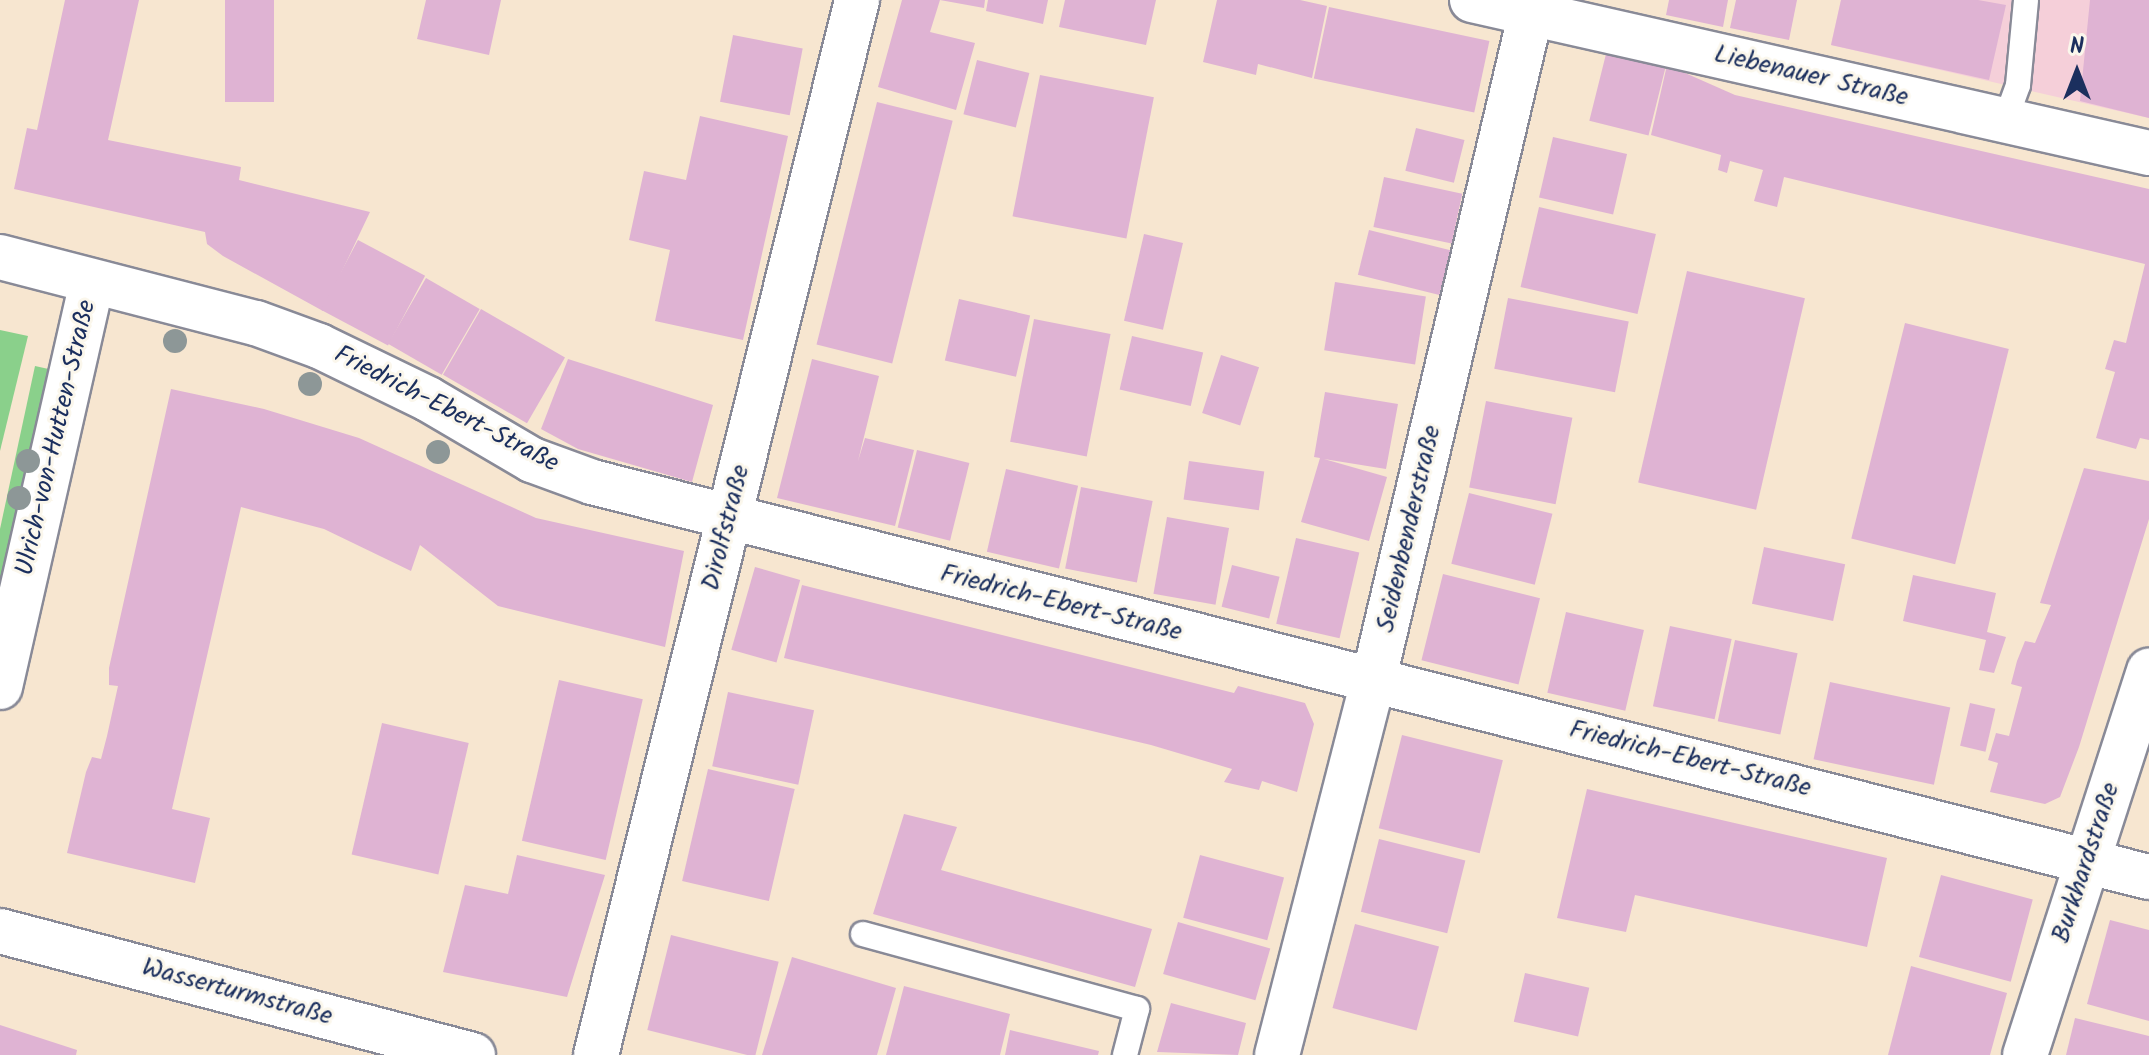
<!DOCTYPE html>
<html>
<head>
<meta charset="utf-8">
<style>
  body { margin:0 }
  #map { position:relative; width:2149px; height:1055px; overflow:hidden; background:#f7e6d0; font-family:Kalam,sans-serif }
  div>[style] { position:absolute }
  .built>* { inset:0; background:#f5cfd9 }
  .green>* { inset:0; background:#8ad08b }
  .building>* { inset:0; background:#dfb3d3; transform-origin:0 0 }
  .roads { filter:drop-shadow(2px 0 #898a97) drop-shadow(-2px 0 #898a97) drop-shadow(0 2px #898a97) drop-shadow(0 -2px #898a97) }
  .service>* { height:24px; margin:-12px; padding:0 12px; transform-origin:12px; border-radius:12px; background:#fff }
  .minor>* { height:44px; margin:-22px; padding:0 22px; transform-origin:22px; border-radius:22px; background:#fff }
  .tertiary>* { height:44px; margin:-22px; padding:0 22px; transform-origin:22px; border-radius:22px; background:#fff }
  .trees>* { width:24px; height:24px; margin:-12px; border-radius:50%; background:#8d9797 }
  span { translate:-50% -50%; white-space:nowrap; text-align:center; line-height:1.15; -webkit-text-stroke:6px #fbf7ec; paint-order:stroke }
  .street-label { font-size:26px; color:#1b2f5e }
  .north { position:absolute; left:2037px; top:32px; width:80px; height:80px; -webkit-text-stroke:6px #fbf7ec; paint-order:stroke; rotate:0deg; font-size:22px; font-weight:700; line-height:32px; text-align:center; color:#1b2f5e }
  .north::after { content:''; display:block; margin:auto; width:28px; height:36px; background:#1b2f5e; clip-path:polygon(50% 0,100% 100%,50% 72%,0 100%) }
</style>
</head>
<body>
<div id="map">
  <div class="built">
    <div style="clip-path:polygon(1841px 0,2149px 0,2149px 118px,1831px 45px)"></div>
  </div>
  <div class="green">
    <div style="clip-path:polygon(0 330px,28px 336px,0 451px)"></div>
    <div style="clip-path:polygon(35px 366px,53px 370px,0 602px,0 529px)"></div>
  </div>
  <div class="building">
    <div style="clip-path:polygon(65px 0,139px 0,108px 140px,241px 167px,239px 180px,370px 212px,323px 311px,223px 256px,207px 244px,205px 232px,14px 189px,27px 128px,37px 130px)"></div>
    <div style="left:225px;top:0;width:49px;height:102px"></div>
    <div style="clip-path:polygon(426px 0,501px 0,489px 55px,417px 39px)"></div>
    <div style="clip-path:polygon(902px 0,940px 0,930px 32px,975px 43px,956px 110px,878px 87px)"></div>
    <div style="clip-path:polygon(940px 0,985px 0,984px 8px)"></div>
    <div style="clip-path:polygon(988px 0,1048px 0,1043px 24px,986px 11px)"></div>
    <div style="clip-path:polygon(1065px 0,1156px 0,1146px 45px,1059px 27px)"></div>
    <div style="clip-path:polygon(1217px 0,1300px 0,1327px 6px,1312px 78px,1258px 64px,1256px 75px,1203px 62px)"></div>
    <div style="clip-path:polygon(1669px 0,1728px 0,1723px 27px,1666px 15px)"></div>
    <div style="clip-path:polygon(1736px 0,1797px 0,1789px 40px,1730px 28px)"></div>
    <div style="clip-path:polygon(1841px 0,1978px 0,2006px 5px,1989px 80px,1831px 45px)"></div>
    <div style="clip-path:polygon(2090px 0,2149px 0,2149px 118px,2080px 101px)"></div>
    <div style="left:1329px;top:7px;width:164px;height:73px;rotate:12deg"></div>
    <div style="left:733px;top:35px;width:71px;height:68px;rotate:11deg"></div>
    <div style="left:1607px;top:50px;width:61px;height:73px;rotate:14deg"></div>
    <div style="left:977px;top:60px;width:54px;height:56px;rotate:14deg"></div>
    <div style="clip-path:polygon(1667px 65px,1735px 95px,2149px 189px,2149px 440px,2140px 438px,2136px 449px,2096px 438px,2115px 372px,2105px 369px,2114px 340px,2126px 343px,2145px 264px,1784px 177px,1777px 207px,1754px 201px,1763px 170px,1730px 161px,1727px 173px,1718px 170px,1721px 155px,1651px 135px)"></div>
    <div style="left:1040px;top:75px;width:116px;height:144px;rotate:11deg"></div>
    <div style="left:877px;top:102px;width:78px;height:250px;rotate:14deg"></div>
    <div style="clip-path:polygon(700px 116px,788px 136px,743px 340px,655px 321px,670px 250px,629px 240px,644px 171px,686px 180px)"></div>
    <div style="left:1416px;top:128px;width:50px;height:44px;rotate:14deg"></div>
    <div style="left:1553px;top:137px;width:76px;height:62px;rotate:13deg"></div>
    <div style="left:1384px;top:177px;width:80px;height:51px;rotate:12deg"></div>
    <div style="left:1539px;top:207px;width:120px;height:82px;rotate:13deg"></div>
    <div style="left:1369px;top:230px;width:84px;height:46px;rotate:14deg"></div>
    <div style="left:1144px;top:234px;width:40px;height:89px;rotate:13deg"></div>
    <div style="left:358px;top:240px;width:76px;height:79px;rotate:28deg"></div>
    <div style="left:1687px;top:271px;width:121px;height:217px;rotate:13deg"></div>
    <div style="left:426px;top:278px;width:62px;height:76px;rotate:30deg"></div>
    <div style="left:1335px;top:282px;width:92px;height:69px;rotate:9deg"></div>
    <div style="left:1508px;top:298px;width:123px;height:72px;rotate:11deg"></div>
    <div style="left:959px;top:299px;width:73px;height:63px;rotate:13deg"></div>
    <div style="left:481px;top:309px;width:97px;height:76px;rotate:30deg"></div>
    <div style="left:1034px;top:319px;width:78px;height:125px;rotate:11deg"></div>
    <div style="left:1905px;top:323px;width:107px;height:222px;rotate:14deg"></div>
    <div style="left:1132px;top:336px;width:73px;height:55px;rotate:13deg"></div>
    <div style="left:1221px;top:355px;width:40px;height:61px;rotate:18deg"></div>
    <div style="clip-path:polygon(568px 359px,713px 405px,692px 482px,578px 449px,541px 429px)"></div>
    <div style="clip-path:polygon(812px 359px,879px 376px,858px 461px,865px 438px,914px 450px,895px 526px,777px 498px)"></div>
    <div style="clip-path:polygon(171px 389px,264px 409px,359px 438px,536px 518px,684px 551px,665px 647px,498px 606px,420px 545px,411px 571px,324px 529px,241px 507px,172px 809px,210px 818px,195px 883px,67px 853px,86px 772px,92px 757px,101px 759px,107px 736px,118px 686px,109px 685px,109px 668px)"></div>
    <div style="clip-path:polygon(1325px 392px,1398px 404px,1386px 469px,1324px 459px,1387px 477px,1369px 541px,1301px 522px,1320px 458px,1314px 457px)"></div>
    <div style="left:1486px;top:401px;width:88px;height:88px;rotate:11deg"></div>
    <div style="left:917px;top:450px;width:54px;height:80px;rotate:14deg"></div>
    <div style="left:1189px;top:461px;width:76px;height:39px;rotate:8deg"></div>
    <div style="clip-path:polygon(2084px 468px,2149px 481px,2149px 519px,2079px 747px,2060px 797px,2045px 804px,1990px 792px,1998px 763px,1988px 760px,1996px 733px,2009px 736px,2022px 687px,2011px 684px,2017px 661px,2025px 641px,2035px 643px,2051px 605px,2040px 603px)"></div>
    <div style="left:1006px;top:469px;width:74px;height:85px;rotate:13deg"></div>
    <div style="left:1081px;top:487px;width:73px;height:83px;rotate:11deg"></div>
    <div style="left:1469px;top:493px;width:86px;height:73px;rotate:14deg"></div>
    <div style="left:1167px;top:517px;width:63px;height:78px;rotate:10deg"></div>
    <div style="left:1296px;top:538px;width:65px;height:88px;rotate:13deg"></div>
    <div style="left:1764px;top:547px;width:83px;height:58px;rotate:12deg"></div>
    <div style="left:1232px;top:565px;width:49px;height:43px;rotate:14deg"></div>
    <div style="left:755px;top:567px;width:47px;height:86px;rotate:16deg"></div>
    <div style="left:1443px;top:574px;width:100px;height:89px;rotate:14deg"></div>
    <div style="clip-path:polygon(1913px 575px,1996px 593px,1987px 632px,2006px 637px,1994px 673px,1979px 670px,1986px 640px,1903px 621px)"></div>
    <div style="clip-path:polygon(802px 585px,1234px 693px,1238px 686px,1305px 703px,1314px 724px,1297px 792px,1262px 781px,1259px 790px,1224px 782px,1232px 769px,1151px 745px,784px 658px)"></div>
    <div style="left:1566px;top:612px;width:80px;height:83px;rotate:13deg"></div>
    <div style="left:1670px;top:626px;width:63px;height:82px;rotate:12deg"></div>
    <div style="left:1735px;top:640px;width:64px;height:83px;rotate:12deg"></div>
    <div style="left:559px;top:680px;width:86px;height:165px;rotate:13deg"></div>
    <div style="left:1830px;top:682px;width:123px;height:79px;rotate:12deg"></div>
    <div style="left:728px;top:692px;width:88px;height:76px;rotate:12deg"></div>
    <div style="left:1970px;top:703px;width:26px;height:44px;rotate:13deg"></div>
    <div style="left:382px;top:723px;width:89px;height:135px;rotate:13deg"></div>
    <div style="left:1402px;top:735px;width:104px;height:96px;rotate:14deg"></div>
    <div style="left:708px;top:769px;width:89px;height:115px;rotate:13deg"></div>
    <div style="clip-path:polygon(1587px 789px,1887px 858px,1867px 947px,1635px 895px,1626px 932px,1557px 918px)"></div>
    <div style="clip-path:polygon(904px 814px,957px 827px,941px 870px,1152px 929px,1135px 987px,873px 914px)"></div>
    <div style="left:1379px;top:839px;width:89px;height:75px;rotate:14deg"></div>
    <div style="clip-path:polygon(517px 855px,605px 875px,567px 997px,443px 972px,465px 885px,508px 894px)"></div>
    <div style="left:1200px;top:855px;width:87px;height:65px;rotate:15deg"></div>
    <div style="left:1941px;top:875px;width:95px;height:85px;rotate:15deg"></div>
    <div style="clip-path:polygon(2110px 920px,2149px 930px,2149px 1021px,2087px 1004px)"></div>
    <div style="left:1178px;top:922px;width:96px;height:54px;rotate:16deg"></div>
    <div style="left:1355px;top:924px;width:87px;height:87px;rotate:15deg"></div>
    <div style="left:671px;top:935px;width:111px;height:98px;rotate:14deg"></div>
    <div style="clip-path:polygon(792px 957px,896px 988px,877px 1055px,762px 1055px)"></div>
    <div style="clip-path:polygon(1911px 966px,2007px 993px,1990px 1055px,1888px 1055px)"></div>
    <div style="left:1525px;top:973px;width:66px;height:50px;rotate:13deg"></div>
    <div style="clip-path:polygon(904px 986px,1010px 1014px,1000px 1055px,886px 1055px)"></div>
    <div style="clip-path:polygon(1171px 1003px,1246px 1023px,1238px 1055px,1157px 1052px)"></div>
    <div style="clip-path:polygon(2075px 1018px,2149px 1036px,2149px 1055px,2066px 1055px)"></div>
    <div style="clip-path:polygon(0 1025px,77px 1050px,76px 1055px,0 1055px)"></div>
    <div style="clip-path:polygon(1010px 1030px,1099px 1051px,1098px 1055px,1005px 1055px)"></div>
  </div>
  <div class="roads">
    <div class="service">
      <div style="left:2005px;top:121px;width:38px;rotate:-70deg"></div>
      <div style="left:2018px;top:85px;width:85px;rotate:-84.6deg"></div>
      <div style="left:863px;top:934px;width:284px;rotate:15.3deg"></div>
      <div style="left:1137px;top:1009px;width:48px;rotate:104.6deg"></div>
    </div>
    <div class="minor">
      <div style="left:1472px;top:0;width:694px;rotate:12.73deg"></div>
      <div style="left:0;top:687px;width:415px;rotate:-77.2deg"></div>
      <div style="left:0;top:931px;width:489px;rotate:14.7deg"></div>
      <div style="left:596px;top:1055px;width:1087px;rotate:-76.1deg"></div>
      <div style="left:1277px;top:1055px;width:385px;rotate:-75.6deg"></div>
      <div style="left:1373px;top:682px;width:701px;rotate:-76.72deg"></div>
      <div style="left:2025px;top:1055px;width:404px;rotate:-72.1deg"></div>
    </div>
    <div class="tertiary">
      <div style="left:0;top:257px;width:264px;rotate:14.5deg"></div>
      <div style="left:256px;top:323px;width:67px;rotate:20.1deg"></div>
      <div style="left:319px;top:346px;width:121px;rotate:25.9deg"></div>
      <div style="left:428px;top:399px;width:121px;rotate:30.4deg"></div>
      <div style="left:532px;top:460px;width:64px;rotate:20.1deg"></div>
      <div style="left:592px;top:482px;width:1606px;rotate:14.24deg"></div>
    </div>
  </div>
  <div class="trees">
    <div style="left:175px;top:341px"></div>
    <div style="left:310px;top:384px"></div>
    <div style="left:438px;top:452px"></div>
    <div style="left:28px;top:461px"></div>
    <div style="left:19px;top:498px"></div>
  </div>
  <div class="street-label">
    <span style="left:1811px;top:77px;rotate:13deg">Liebenauer Straße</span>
    <span style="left:446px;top:410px;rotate:27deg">Friedrich-Ebert-Straße</span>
    <span style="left:57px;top:438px;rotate:-77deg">Ulrich-von-Hutten-Straße</span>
    <span style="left:727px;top:528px;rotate:-76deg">Dirolfstraße</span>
    <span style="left:1410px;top:529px;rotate:-77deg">Seidenbenderstraße</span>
    <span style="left:1061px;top:604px;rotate:14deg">Friedrich-Ebert-Straße</span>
    <span style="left:1690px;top:760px;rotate:14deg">Friedrich-Ebert-Straße</span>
    <span style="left:2087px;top:863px;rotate:-72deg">Burkhardstraße</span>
    <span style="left:237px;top:993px;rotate:15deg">Wasserturmstraße</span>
  </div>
  <div class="north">N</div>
</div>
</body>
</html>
